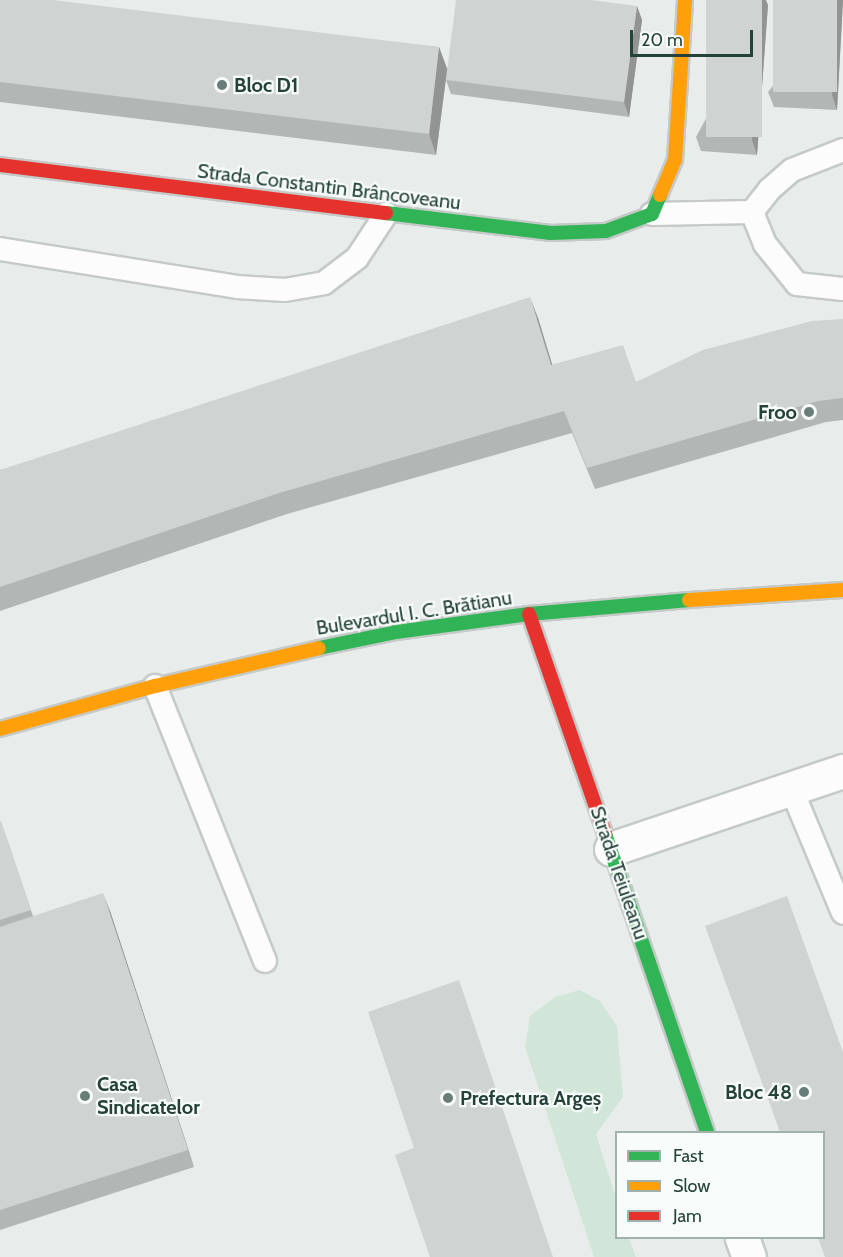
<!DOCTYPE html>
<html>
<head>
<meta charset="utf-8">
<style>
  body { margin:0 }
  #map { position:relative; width:843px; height:1257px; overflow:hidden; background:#e8edeb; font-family:Cabin,sans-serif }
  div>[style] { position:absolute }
  .green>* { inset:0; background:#d1e6d8 }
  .roads { filter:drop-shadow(2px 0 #c5cac8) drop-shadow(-2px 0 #c5cac8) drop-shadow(0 2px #c5cac8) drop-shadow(0 -2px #c5cac8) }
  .lane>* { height:22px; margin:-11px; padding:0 11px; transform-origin:11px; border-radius:11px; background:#fcfcfc }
  .street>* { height:33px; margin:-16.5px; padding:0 16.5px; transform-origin:16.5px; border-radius:16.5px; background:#fcfcfc }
  .fast>* { height:14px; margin:-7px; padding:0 7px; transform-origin:7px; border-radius:7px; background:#30b455 }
  .slow>* { height:14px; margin:-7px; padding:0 7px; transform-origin:7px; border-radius:7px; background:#ff9f0a }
  .jam>* { height:14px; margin:-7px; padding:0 7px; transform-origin:7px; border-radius:7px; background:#e5322d }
  .wall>* { inset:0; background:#b2b6b5 }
  .shaded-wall>* { inset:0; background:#919493 }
  .building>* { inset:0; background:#cfd4d2; transform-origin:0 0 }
  .dots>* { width:16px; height:16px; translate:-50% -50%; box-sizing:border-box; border:3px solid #f7fbf9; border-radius:50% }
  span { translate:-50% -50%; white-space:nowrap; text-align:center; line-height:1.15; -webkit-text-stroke:4.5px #f7fbf9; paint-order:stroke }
  .poi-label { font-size:20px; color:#24423a; font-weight:700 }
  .left { translate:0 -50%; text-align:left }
  .right { translate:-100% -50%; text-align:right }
  .street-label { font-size:20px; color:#24423a }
  .legend { position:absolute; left:615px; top:1131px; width:210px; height:108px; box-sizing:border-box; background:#f7fbf9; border:2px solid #a3b1ad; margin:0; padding:8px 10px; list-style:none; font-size:18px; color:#24423a }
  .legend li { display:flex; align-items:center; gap:12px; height:30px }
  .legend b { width:30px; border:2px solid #a3b1ad }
  .scale { position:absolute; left:630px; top:30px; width:123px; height:27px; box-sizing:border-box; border:3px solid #24423a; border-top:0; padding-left:8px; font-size:18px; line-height:21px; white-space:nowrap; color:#24423a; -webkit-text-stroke:4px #f7fbf9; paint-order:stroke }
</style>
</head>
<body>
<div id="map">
  <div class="green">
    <div style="clip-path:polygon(580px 990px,600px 1001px,617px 1026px,623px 1097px,596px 1134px,616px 1198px,616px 1238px,629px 1238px,636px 1257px,594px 1257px,525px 1047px,530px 1016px,555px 997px)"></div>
  </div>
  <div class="roads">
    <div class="lane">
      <div style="left:752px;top:212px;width:28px;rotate:-52deg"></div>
      <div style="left:769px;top:190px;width:30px;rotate:-41deg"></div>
      <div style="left:792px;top:170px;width:55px;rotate:-21.4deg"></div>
      <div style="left:652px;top:214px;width:100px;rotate:-1.1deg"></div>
      <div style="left:752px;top:212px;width:35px;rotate:68deg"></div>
      <div style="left:765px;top:244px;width:51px;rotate:51.3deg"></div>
      <div style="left:797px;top:284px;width:46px;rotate:6.2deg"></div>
      <div style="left:0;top:249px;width:240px;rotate:9.1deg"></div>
      <div style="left:237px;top:287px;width:48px;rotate:3.6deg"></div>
      <div style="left:285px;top:290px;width:40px;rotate:-10deg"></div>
      <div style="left:324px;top:283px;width:41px;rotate:-37.1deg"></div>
      <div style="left:357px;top:258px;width:53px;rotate:-56.6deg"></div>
      <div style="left:155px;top:686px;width:296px;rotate:68.2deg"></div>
      <div style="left:791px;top:788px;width:135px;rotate:67.4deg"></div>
    </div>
    <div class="street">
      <div style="left:611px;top:849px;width:245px;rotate:-18.6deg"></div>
      <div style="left:742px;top:1238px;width:20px;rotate:70deg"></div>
    </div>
    <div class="fast">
      <div style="left:386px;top:213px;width:166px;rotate:6.9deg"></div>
      <div style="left:551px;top:233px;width:55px;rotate:-2.1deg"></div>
      <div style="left:606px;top:231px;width:49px;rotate:-20.3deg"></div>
      <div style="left:652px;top:214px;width:21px;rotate:-67deg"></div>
      <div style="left:319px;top:648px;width:79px;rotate:-11.7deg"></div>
      <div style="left:396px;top:632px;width:134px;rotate:-7.7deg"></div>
      <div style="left:529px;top:614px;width:161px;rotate:-5deg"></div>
      <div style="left:605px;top:834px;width:315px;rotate:71.1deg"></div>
    </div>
    <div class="slow">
      <div style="left:660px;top:195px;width:38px;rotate:-67deg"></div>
      <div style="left:675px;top:160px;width:160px;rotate:-86.4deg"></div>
      <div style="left:689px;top:600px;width:154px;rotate:-3.7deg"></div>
      <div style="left:0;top:729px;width:161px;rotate:-15.5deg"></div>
      <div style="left:155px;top:686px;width:168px;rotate:-13deg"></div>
    </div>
    <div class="jam">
      <div style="left:0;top:165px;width:389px;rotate:7.1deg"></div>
      <div style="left:529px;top:614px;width:233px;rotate:70.9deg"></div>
    </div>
  </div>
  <div class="wall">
    <div style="clip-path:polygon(0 0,439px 47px,447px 68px,637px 6px,642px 20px,629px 117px,451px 94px,446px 80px,436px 155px,0 102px)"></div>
    <div style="clip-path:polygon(843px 0,837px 110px,774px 107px,768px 92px)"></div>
    <div style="clip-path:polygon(768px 5px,757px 155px,701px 151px,696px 137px)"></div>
    <div style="clip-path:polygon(538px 318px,552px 365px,636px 382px,843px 319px,843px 420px,826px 422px,595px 489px,572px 433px,287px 514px,0 611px,0 470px)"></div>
    <div style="clip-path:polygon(0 821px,6px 836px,33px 916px,110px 911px,194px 1167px,0 1230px)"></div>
  </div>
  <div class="shaded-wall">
    <div style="clip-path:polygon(762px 0,766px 0,768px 5px,757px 155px,752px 140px)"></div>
    <div style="clip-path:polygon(837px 0,843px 0,837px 110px,832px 95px)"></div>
    <div style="clip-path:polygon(637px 6px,642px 20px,629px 117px,624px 102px)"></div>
    <div style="clip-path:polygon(439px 47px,447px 69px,436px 155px,429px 134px)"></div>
    <div style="clip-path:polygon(530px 297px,538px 318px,559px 387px,551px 365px)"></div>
    <div style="clip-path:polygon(103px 893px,110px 911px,194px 1167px,188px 1150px)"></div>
  </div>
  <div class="building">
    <div style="clip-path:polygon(0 0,53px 0,439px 47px,429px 134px,0 82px)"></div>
    <div style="clip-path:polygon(456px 0,591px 0,637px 6px,624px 102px,446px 80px)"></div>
    <div style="left:706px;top:0;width:56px;height:137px"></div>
    <div style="left:773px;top:0;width:64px;height:92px"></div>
    <div style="clip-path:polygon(530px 297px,551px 365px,623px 345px,636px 382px,703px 350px,812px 321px,843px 319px,843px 398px,818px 401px,587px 468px,564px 411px,279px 493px,0 587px,0 470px)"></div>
    <div style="clip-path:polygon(0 821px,1px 821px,31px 910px,0 920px)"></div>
    <div style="clip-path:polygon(103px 893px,188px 1150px,0 1210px,0 927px)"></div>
    <div style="clip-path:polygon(787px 896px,843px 1052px,843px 1257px,825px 1257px,818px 1238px,824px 1238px,824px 1132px,780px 1132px,705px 926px)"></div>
    <div style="clip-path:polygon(459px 980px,553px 1257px,430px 1257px,395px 1155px,414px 1148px,368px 1012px)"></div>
  </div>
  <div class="dots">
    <div style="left:222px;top:85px;background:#697e78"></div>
    <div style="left:809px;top:412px;background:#697e78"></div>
    <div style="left:804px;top:1092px;background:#697e78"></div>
    <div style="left:85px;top:1096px;background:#697e78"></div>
    <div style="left:448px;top:1098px;background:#697e78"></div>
  </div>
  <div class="poi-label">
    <span class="left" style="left:234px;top:85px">Bloc D1</span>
    <span class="right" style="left:797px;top:412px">Froo</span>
    <span class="left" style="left:97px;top:1096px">Casa<br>Sindicatelor</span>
    <span class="right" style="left:792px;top:1092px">Bloc 48</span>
    <span class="left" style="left:460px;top:1098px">Prefectura Argeș</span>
  </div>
  <div class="street-label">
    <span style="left:329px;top:187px;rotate:7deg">Strada Constantin Brâncoveanu</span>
    <span style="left:414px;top:613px;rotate:-9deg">Bulevardul I. C. Brătianu</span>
    <span style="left:619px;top:873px;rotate:71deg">Strada Teiuleanu</span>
  </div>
  <ul class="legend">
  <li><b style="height:8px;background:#30b455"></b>Fast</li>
  <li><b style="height:8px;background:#ff9f0a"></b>Slow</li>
  <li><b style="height:8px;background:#e5322d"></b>Jam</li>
  </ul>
  <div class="scale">20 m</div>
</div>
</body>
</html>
